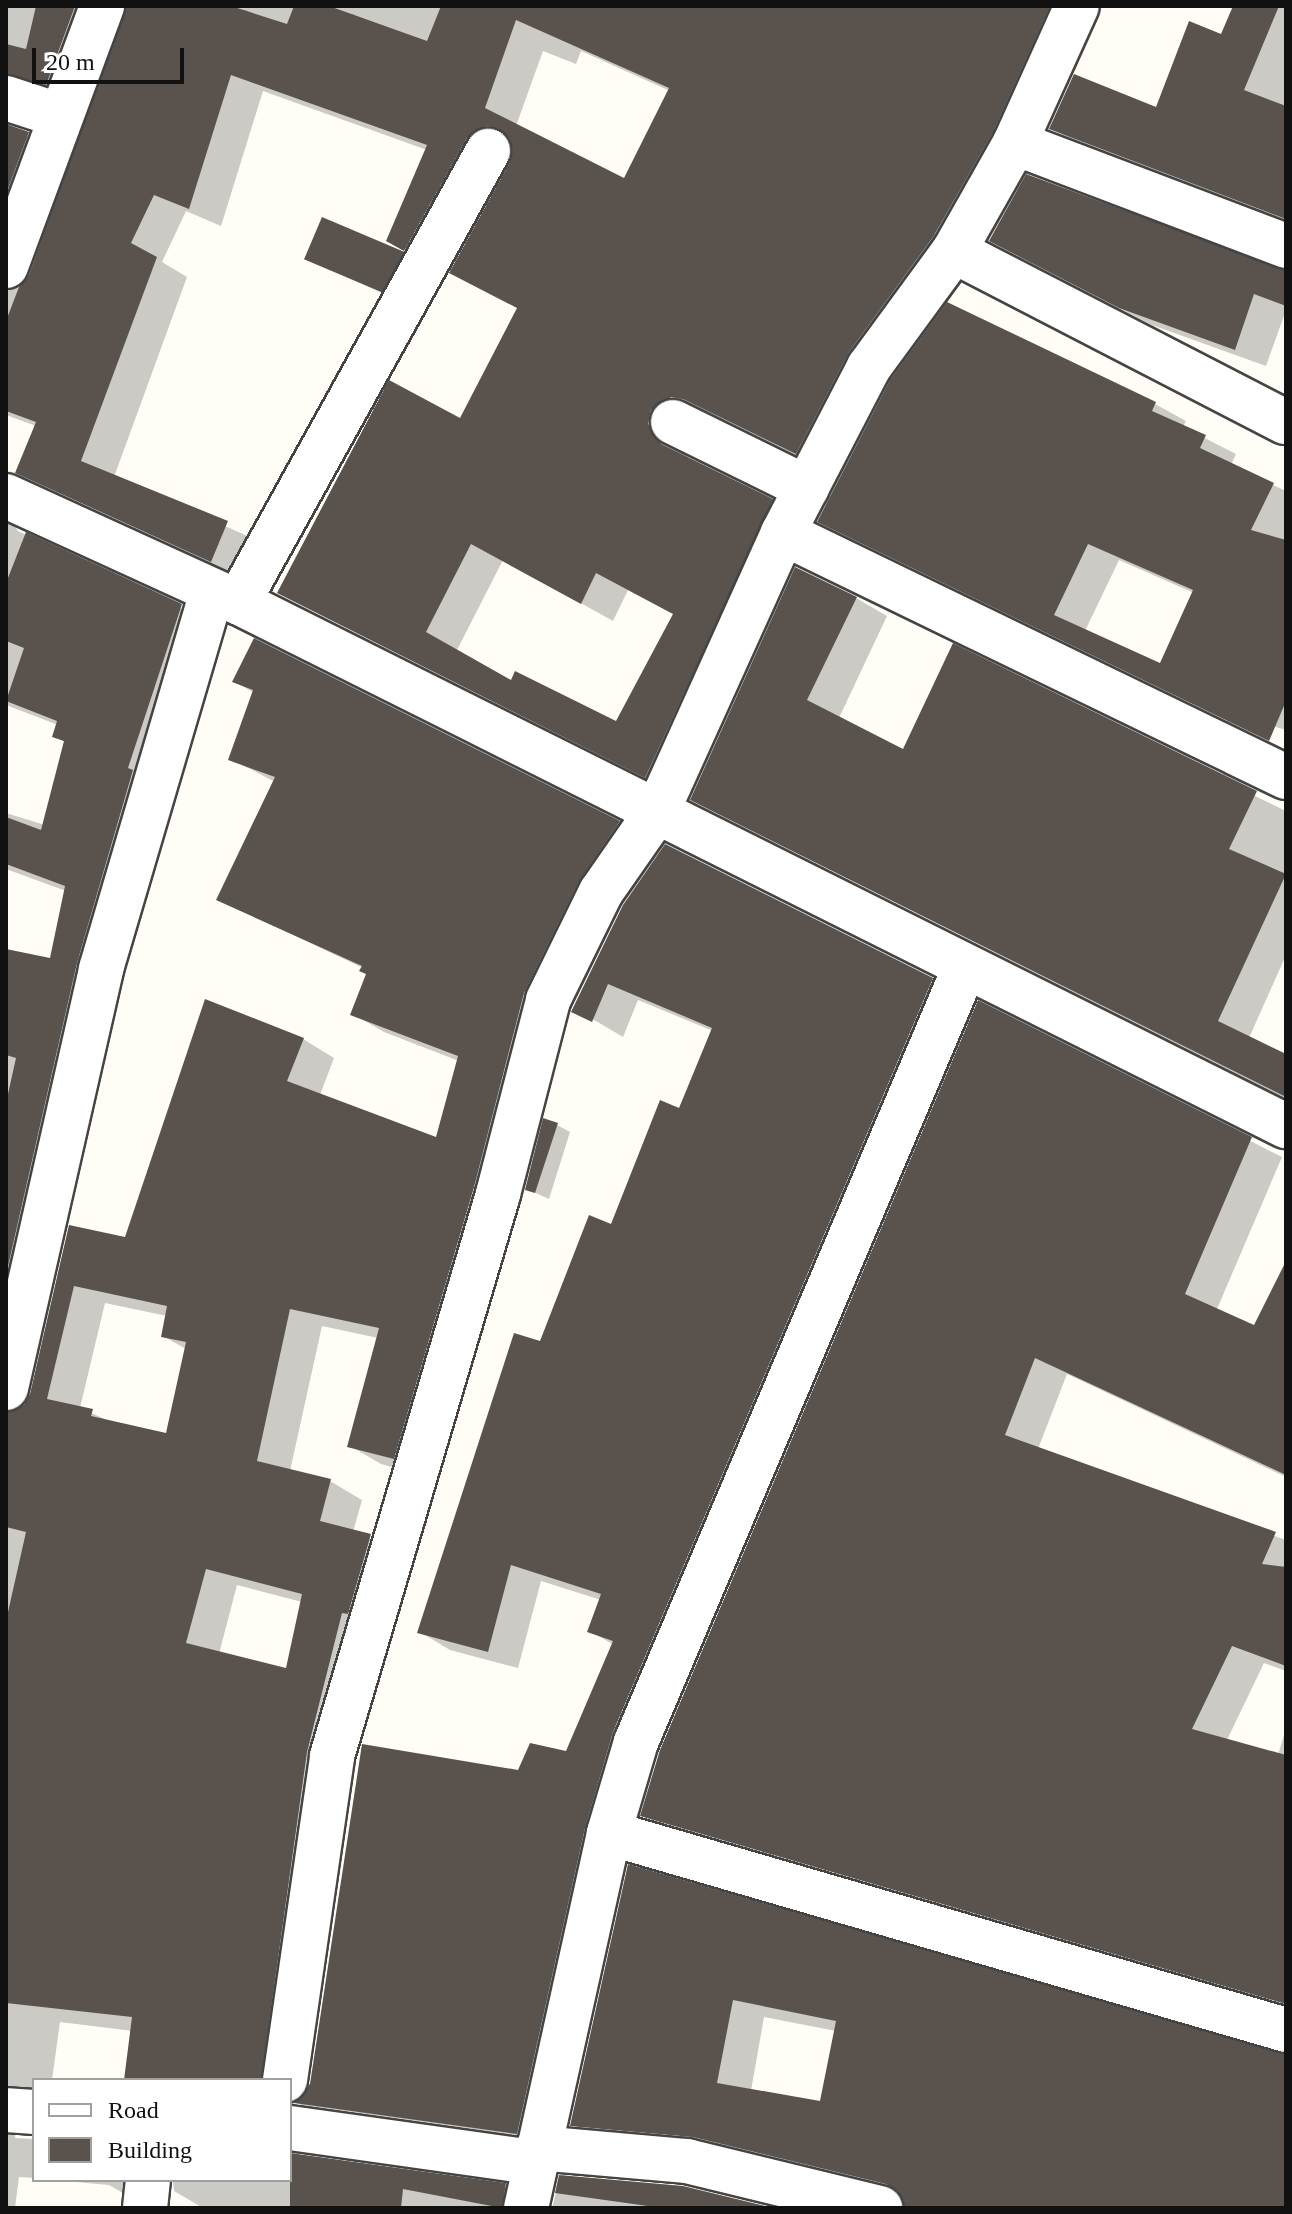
<!DOCTYPE html>
<html>
<head>
<meta charset="utf-8">
<style>
  body { margin:0 }
  #map { position:relative; width:1292px; height:2214px; overflow:hidden; background:#fffdf5; font-family:Georgia,serif }
  div>[style] { position:absolute }
  .shadow>* { inset:0; background:#0003 }
  .building>* { inset:0; background:#5a524d; transform-origin:0 0 }
  .roads { filter:drop-shadow(2px 0 #444) drop-shadow(-2px 0 #444) drop-shadow(0 2px #444) drop-shadow(0 -2px #444) }
  .minor>* { height:44px; margin:-22px; padding:0 22px; transform-origin:22px; border-radius:22px; background:#fff }
  span { translate:-50% -50%; white-space:nowrap; text-align:center; line-height:1.15; -webkit-text-stroke:8px #fff; paint-order:stroke }
  .frame { position:absolute; inset:0; border:8px solid #111; pointer-events:none }
  .legend { position:absolute; left:32px; top:2078px; width:260px; height:104px; box-sizing:border-box; background:#fff; border:2px solid #a0a0a0; margin:0; padding:10px 14px; list-style:none; font-size:24px; color:#111 }
  .legend li { display:flex; align-items:center; gap:16px; height:40px }
  .legend b { width:40px; border:2px solid #a0a0a0 }
  .scale { position:absolute; left:32px; top:48px; width:152px; height:36px; box-sizing:border-box; border:4px solid #111; border-top:0; padding-left:10px; font-size:24px; line-height:28px; white-space:nowrap; color:#111; -webkit-text-stroke:6px #fff; paint-order:stroke }
</style>
</head>
<body>
<div id="map">
  <div class="shadow">
    <div style="clip-path:polygon(6px 6px,117px 6px,78px 101px,6px 88px)"></div>
    <div style="clip-path:polygon(evenodd,128px 6px,1096px 6px,828px 471px,717px 416px,703px 414px,679px 444px,690px 461px,803px 519px,677px 794px,279px 593px,461px 421px,519px 309px,452px 272px,512px 163px,512px 148px,498px 156px,420px 258px,388px 240px,427px 150px,263px 91px,221px 226px,186px 211px,162px 262px,187px 277px,114px 477px,259px 541px,243px 579px,18px 472px,36px 426px,6px 415px,6px 125px,60px 152px,12px 289px,23px 287px,128px 6px,543px 51px,576px 64px,581px 51px,670px 91px,625px 181px,516px 126px,543px 51px,128px 6px,503px 560px,613px 621px,628px 590px,675px 615px,617px 723px,512px 683px,456px 652px,503px 560px)"></div>
    <div style="clip-path:polygon(1235px 6px,1286px 6px,1286px 223px,1082px 146px,1051px 128px,1157px 110px,1222px 37px)"></div>
    <div style="clip-path:polygon(403px 254px,430px 269px,410px 306px,306px 258px)"></div>
    <div style="clip-path:polygon(1022px 258px,1286px 272px,1286px 310px,1266px 366px,1152px 325px)"></div>
    <div style="clip-path:polygon(evenodd,1155px 404px,1186px 421px,1183px 427px,1236px 454px,1231px 465px,1286px 491px,1286px 730px,1184px 700px,820px 521px,1155px 404px,1119px 560px,1194px 593px,1161px 667px,1085px 631px,1119px 560px)"></div>
    <div style="clip-path:polygon(evenodd,6px 512px,18px 531px,213px 624px,108px 982px,12px 1416px,32px 1395px,70px 1227px,127px 1239px,303px 1039px,334px 1058px,320px 1095px,437px 1140px,459px 1061px,384px 1032px,353px 1014px,369px 974px,363px 968px,219px 900px,275px 782px,231px 759px,254px 693px,234px 681px,255px 641px,650px 841px,555px 1012px,425px 1476px,381px 1464px,350px 1446px,378px 1338px,322px 1326px,290px 1471px,330px 1481px,362px 1500px,353px 1532px,402px 1555px,374px 1630px,291px 2096px,301px 2131px,298px 2156px,505px 2185px,536px 2208px,203px 2208px,174px 2191px,173px 2180px,290px 2180px,290px 2080px,127px 2080px,133px 2031px,60px 2022px,52px 2080px,34px 2080px,34px 2104px,17px 2114px,15px 2138px,34px 2139px,34px 2178px,19px 2177px,15px 2208px,6px 2208px,6px 951px,51px 961px,66px 891px,6px 869px,6px 813px,45px 825px,66px 743px,54px 736px,58px 725px,6px 705px,6px 512px,105px 1303px,167px 1316px,163px 1336px,186px 1349px,168px 1436px,114px 1423px,80px 1408px,105px 1303px,6px 512px,237px 1585px,302px 1602px,288px 1670px,219px 1654px,237px 1585px)"></div>
    <div style="clip-path:polygon(856px 598px,887px 616px,839px 718px,904px 752px,1253px 795px,1286px 811px,1286px 955px,1249px 1038px,1286px 1056px,1286px 1100px,692px 799px)"></div>
    <div style="clip-path:polygon(624px 906px,932px 979px,962px 997px,643px 1750px,547px 2150px,326px 2120px,297px 2103px,519px 1772px,567px 1753px,614px 1645px,590px 1631px,601px 1600px,541px 1581px,518px 1668px,450px 1650px,420px 1632px,541px 1344px,680px 1110px,713px 1031px,638px 1000px,623px 1037px,574px 1008px)"></div>
    <div style="clip-path:polygon(979px 1003px,1282px 1157px,1217px 1309px,1255px 1328px,1286px 1266px,1286px 1477px,1067px 1374px,1038px 1449px,1286px 1540px,1286px 1671px,1264px 1663px,1227px 1740px,1278px 1755px,1286px 1728px,1286px 2011px,674px 1833px,642px 1815px)"></div>
    <div style="clip-path:polygon(557px 1125px,570px 1132px,549px 1199px,527px 1189px)"></div>
    <div style="clip-path:polygon(evenodd,629px 1867px,1286px 2054px,1286px 2208px,905px 2208px,902px 2197px,726px 2154px,604px 2143px,572px 2125px,629px 1867px,764px 2017px,836px 2031px,822px 2104px,751px 2091px,764px 2017px)"></div>
    <div style="clip-path:polygon(560px 2177px,683px 2188px,773px 2208px,552px 2208px)"></div>
    <div style="clip-path:polygon(53px 2180px,165px 2180px,137px 2201px,109px 2185px)"></div>
  </div>
  <div class="building">
    <div style="clip-path:polygon(36px 6px,75px 6px,46px 85px,6px 74px,6px 44px,26px 49px)"></div>
    <div style="clip-path:polygon(evenodd,126px 6px,231px 6px,287px 24px,294px 6px,329px 6px,427px 41px,441px 6px,1050px 6px,993px 132px,933px 237px,849px 352px,796px 454px,683px 399px,671px 397px,651px 410px,648px 424px,661px 444px,773px 499px,645px 778px,277px 593px,389px 380px,460px 418px,517px 308px,449px 273px,510px 162px,510px 139px,499px 129px,487px 126px,467px 138px,404px 251px,386px 241px,427px 145px,231px 75px,189px 209px,154px 195px,131px 243px,157px 257px,81px 461px,228px 521px,211px 562px,15px 473px,36px 422px,6px 411px,6px 321px,19px 287px,29px 275px,126px 6px,516px 20px,669px 88px,624px 178px,485px 108px,516px 20px,126px 6px,471px 544px,581px 604px,596px 573px,673px 614px,616px 721px,515px 671px,511px 680px,426px 632px,471px 544px)"></div>
    <div style="clip-path:polygon(1233px 6px,1279px 6px,1244px 90px,1286px 106px,1286px 219px,1049px 129px,1074px 74px,1156px 107px,1189px 21px,1221px 34px)"></div>
    <div style="clip-path:polygon(6px 124px,29px 132px,6px 194px)"></div>
    <div style="clip-path:polygon(1026px 174px,1286px 270px,1286px 306px,1254px 294px,1235px 350px,1119px 308px,989px 241px)"></div>
    <div style="left:322px;top:217px;width:89px;height:46px;rotate:23deg"></div>
    <div style="clip-path:polygon(evenodd,947px 302px,1156px 402px,1152px 411px,1206px 435px,1200px 448px,1274px 483px,1251px 530px,1286px 540px,1286px 701px,1269px 741px,817px 522px,890px 380px,947px 302px,1088px 544px,1193px 590px,1160px 663px,1054px 615px,1088px 544px)"></div>
    <div style="clip-path:polygon(26px 532px,182px 604px,128px 768px,133px 770px,77px 963px,6px 1275px,6px 1103px,16px 1058px,6px 1055px,6px 949px,50px 958px,65px 886px,6px 864px,6px 817px,41px 830px,64px 741px,52px 737px,57px 721px,6px 701px,24px 648px,6px 641px,6px 583px)"></div>
    <div style="clip-path:polygon(795px 567px,857px 597px,807px 700px,903px 749px,953px 643px,1257px 791px,1229px 849px,1286px 874px,1218px 1021px,1286px 1054px,1286px 1097px,690px 800px)"></div>
    <div style="clip-path:polygon(evenodd,254px 638px,620px 821px,579px 881px,524px 993px,474px 1187px,394px 1459px,347px 1447px,379px 1328px,290px 1309px,257px 1461px,331px 1479px,320px 1521px,371px 1534px,348px 1614px,342px 1613px,307px 1752px,261px 2080px,124px 2080px,132px 2017px,6px 2003px,6px 1621px,26px 1532px,6px 1527px,6px 1412px,24px 1405px,30px 1394px,69px 1225px,125px 1237px,205px 999px,304px 1038px,287px 1081px,436px 1137px,458px 1056px,350px 1015px,366px 974px,359px 971px,362px 966px,216px 900px,275px 777px,228px 760px,253px 690px,232px 682px,254px 638px,74px 1286px,167px 1306px,161px 1337px,186px 1342px,166px 1433px,91px 1416px,93px 1409px,47px 1399px,74px 1286px,254px 638px,206px 1569px,302px 1594px,286px 1668px,186px 1643px,206px 1569px)"></div>
    <div style="clip-path:polygon(665px 844px,933px 978px,613px 1732px,585px 1828px,517px 2134px,294px 2103px,310px 2084px,362px 1744px,518px 1770px,530px 1743px,566px 1751px,613px 1641px,587px 1632px,601px 1594px,511px 1565px,488px 1652px,417px 1633px,514px 1333px,540px 1341px,589px 1215px,611px 1224px,660px 1100px,679px 1108px,712px 1028px,608px 984px,592px 1022px,571px 1012px,623px 905px)"></div>
    <div style="clip-path:polygon(978px 1000px,1252px 1137px,1185px 1294px,1254px 1325px,1286px 1261px,1286px 1475px,1035px 1358px,1005px 1435px,1276px 1532px,1262px 1564px,1286px 1567px,1286px 1666px,1232px 1646px,1192px 1729px,1286px 1755px,1286px 2004px,640px 1816px,660px 1750px)"></div>
    <div style="clip-path:polygon(543px 1118px,558px 1123px,535px 1193px,525px 1190px)"></div>
    <div style="clip-path:polygon(evenodd,628px 1864px,1286px 2054px,1286px 2208px,915px 2208px,904px 2206px,898px 2191px,886px 2184px,693px 2137px,570px 2126px,628px 1864px,733px 2000px,836px 2021px,820px 2101px,717px 2083px,733px 2000px)"></div>
    <div style="clip-path:polygon(290px 2153px,506px 2183px,502px 2208px,403px 2189px,401px 2208px,290px 2208px)"></div>
    <div style="clip-path:polygon(559px 2175px,683px 2186px,765px 2206px,662px 2208px,555px 2193px)"></div>
  </div>
  <div class="roads">
    <div class="minor">
      <div style="left:6px;top:98px;width:58px;rotate:18.1deg"></div>
      <div style="left:1015px;top:143px;width:290px;rotate:20.8deg"></div>
      <div style="left:954px;top:251px;width:373px;rotate:27.3deg"></div>
      <div style="left:6px;top:266px;width:277px;rotate:-69.7deg"></div>
      <div style="left:673px;top:422px;width:149px;rotate:26.2deg"></div>
      <div style="left:6px;top:496px;width:255px;rotate:24.6deg"></div>
      <div style="left:238px;top:602px;width:1172px;rotate:26.57deg"></div>
      <div style="left:783px;top:533px;width:559px;rotate:25.88deg"></div>
      <div style="left:238px;top:602px;width:516px;rotate:-61deg"></div>
      <div style="left:6px;top:1388px;width:430px;rotate:-77.2deg"></div>
      <div style="left:101px;top:969px;width:393px;rotate:-73.6deg"></div>
      <div style="left:609px;top:1833px;width:705px;rotate:16.22deg"></div>
      <div style="left:285px;top:2080px;width:327px;rotate:-81.7deg"></div>
      <div style="left:332px;top:1756px;width:586px;rotate:-73.54deg"></div>
      <div style="left:498px;top:1194px;width:200px;rotate:-75.5deg"></div>
      <div style="left:548px;top:1000px;width:120px;rotate:-63.9deg"></div>
      <div style="left:601px;top:892px;width:100px;rotate:-55.2deg"></div>
      <div style="left:658px;top:810px;width:304px;rotate:-65.7deg"></div>
      <div style="left:783px;top:533px;width:187px;rotate:-62.6deg"></div>
      <div style="left:869px;top:367px;width:144px;rotate:-53.8deg"></div>
      <div style="left:954px;top:251px;width:124px;rotate:-60.5deg"></div>
      <div style="left:1015px;top:143px;width:150px;rotate:-65.7deg"></div>
      <div style="left:6px;top:2110px;width:28px;rotate:4deg"></div>
      <div style="left:290px;top:2128px;width:245px;rotate:8deg"></div>
      <div style="left:538px;top:2148px;width:150px;rotate:5deg"></div>
      <div style="left:687px;top:2161px;width:199px;rotate:13.7deg"></div>
      <div style="left:145px;top:2208px;width:28px;rotate:-84deg"></div>
      <div style="left:526px;top:2208px;width:384px;rotate:-77.5deg"></div>
      <div style="left:609px;top:1833px;width:95px;rotate:-73.5deg"></div>
      <div style="left:636px;top:1742px;width:842px;rotate:-67deg"></div>
    </div>
  </div>
  <div class="frame"></div>
  <ul class="legend">
  <li><b style="height:10px;background:#fff"></b>Road</li>
  <li><b style="height:22px;background:#5a524d"></b>Building</li>
  </ul>
  <div class="scale">20 m</div>
</div>
</body>
</html>
